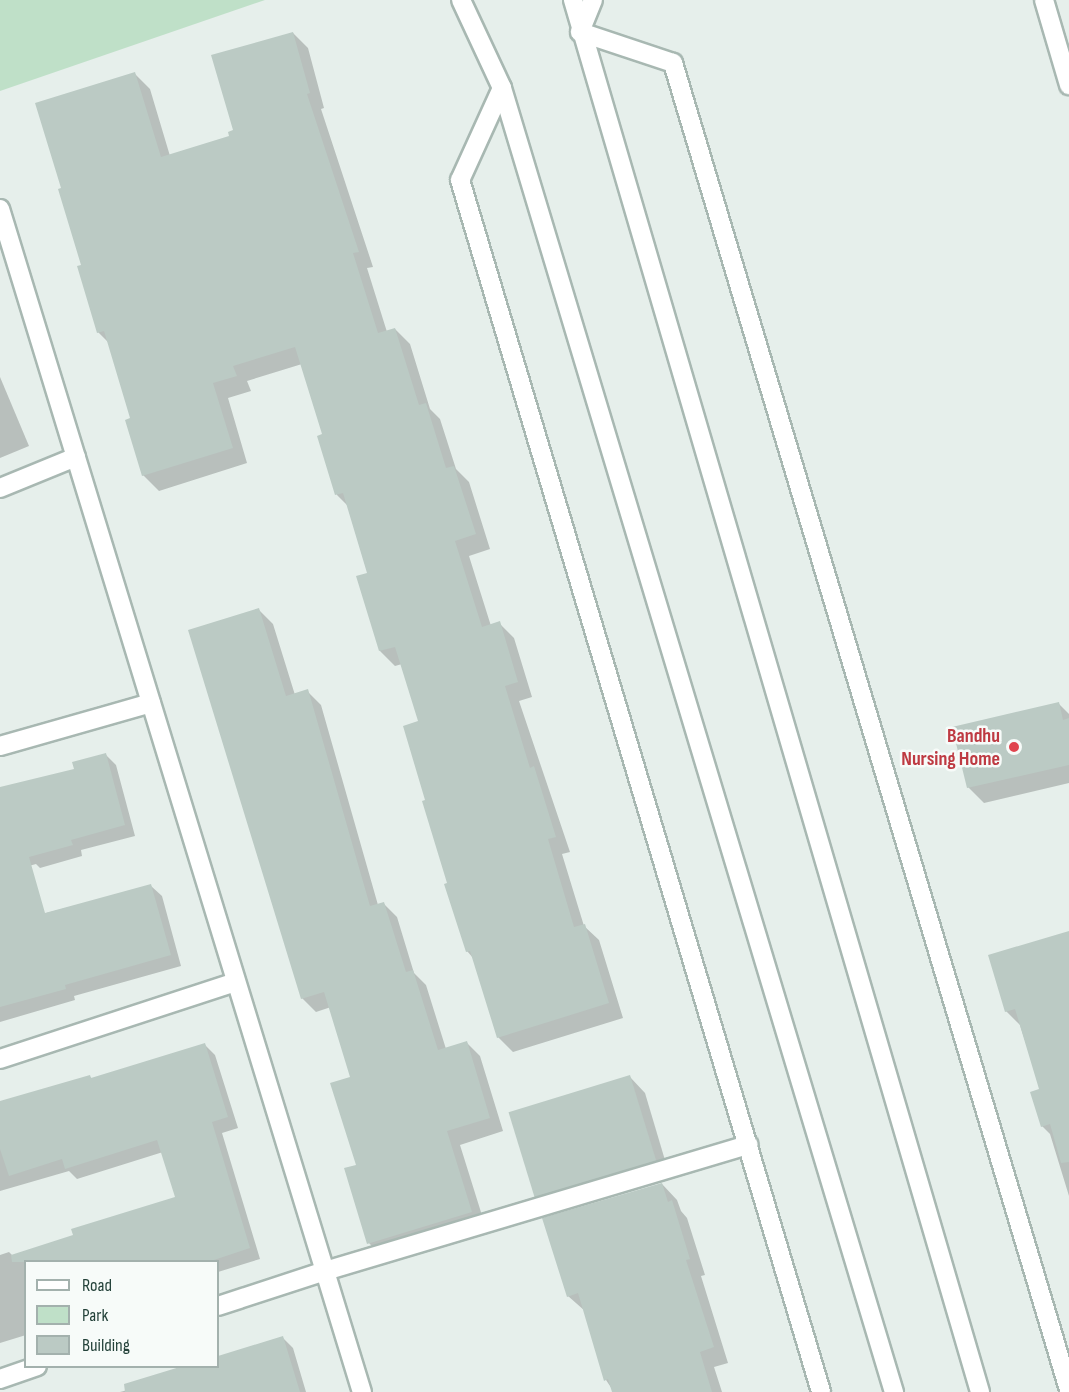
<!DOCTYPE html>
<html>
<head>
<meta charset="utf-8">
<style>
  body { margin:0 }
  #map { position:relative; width:1069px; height:1392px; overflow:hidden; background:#e6efeb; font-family:"Sofia Sans Condensed",sans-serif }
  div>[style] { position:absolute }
  .green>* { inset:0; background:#bfe0c8 }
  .shadow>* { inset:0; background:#0003 }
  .building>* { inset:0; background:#bbcac4; transform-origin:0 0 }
  .roads { filter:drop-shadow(2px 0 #a8b8b2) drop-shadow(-2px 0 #a8b8b2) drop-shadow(0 2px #a8b8b2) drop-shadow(0 -2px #a8b8b2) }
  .street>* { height:18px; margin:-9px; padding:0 9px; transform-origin:9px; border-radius:9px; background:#fff }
  .secondary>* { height:18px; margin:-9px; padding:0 9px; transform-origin:9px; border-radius:9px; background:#fff }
  .dots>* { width:16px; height:16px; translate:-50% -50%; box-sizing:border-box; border:3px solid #f7fbf9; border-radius:50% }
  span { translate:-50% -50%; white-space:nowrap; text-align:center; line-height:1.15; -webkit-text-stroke:5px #f7fbf9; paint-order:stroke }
  .health-label { font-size:20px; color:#be3a42; font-weight:700 }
  .right { translate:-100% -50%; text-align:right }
  .legend { position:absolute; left:24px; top:1260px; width:195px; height:108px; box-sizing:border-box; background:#f7fbf9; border:2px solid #a3b1ad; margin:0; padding:8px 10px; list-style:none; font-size:18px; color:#24423a }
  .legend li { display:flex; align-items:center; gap:12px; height:30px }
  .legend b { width:30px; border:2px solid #a3b1ad }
</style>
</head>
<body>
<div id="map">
  <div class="green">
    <div style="clip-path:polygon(0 0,265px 0,0 91px)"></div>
  </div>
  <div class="shadow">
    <div style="clip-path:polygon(293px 33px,308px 48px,324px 108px,321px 109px,373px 267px,367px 268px,387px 332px,395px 329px,410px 344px,430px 409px,440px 419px,456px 469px,469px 482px,490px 549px,469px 556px,491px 626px,499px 623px,514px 638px,532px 697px,519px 701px,570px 852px,562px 854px,584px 926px,599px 940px,623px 1018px,513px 1052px,498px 1037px,474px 959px,467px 951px,427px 801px,420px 722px,402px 664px,395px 666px,380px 651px,369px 574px,348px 506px,337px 495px,319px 437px,324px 435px,302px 364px,247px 381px,251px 391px,228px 398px,247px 463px,159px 491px,143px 475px,132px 419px,109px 343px,98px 332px,63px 189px,135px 74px,150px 89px,170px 156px,231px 137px)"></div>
    <div style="clip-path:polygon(0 377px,29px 446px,0 458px)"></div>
    <div style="clip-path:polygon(259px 610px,273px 624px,295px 695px,307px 691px,321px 705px,378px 905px,383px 903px,397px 917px,414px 973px,426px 985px,446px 1049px,466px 1042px,480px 1056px,503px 1131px,460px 1145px,485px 1225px,382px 1257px,369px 1243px,357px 1166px,352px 1078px,331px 1007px,316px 1012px,302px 998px)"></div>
    <div style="clip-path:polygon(1059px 704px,1069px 714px,1069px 783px,984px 803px,968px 787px)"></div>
    <div style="clip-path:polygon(106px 755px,116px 765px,135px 836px,81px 850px,82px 856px,40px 868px,36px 864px,0 874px,0 790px,76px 770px)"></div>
    <div style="clip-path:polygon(151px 886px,162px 896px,181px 966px,74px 996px,75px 1000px,0 1022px,0 925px)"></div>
    <div style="clip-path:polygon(1069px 932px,1069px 1196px,1050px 1134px,1042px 1126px,1041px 1090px,1020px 1025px,1006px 1011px)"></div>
    <div style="clip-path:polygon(205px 1045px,215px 1055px,238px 1128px,222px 1133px,260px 1259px,218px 1272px,218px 1262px,26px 1262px,26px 1335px,0 1343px,0 1255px,9px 1252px,13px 1256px,75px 1236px,177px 1198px,163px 1152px,77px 1179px,69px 1171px,0 1191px,0 1103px,90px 1077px,93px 1079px)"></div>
    <div style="clip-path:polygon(630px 1077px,645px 1093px,670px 1177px,552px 1212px,537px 1196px)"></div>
    <div style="clip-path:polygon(662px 1184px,677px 1200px,681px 1211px,687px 1218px,705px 1275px,701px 1276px,728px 1363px,714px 1367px,722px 1392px,614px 1392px,606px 1380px,585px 1311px,568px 1296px)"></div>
    <div style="clip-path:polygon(282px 1337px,293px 1348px,306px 1392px,120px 1392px,218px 1366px,218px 1357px)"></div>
  </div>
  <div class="building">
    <div style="clip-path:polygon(293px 32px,310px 93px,307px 94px,359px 252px,353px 253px,378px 333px,395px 328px,419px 405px,426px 403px,446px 468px,454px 466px,476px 534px,455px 541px,482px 627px,500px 621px,518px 682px,505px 686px,530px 768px,534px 766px,556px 837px,548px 839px,574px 927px,585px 924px,609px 1003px,497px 1038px,470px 951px,466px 952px,444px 884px,447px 883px,422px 801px,425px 800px,403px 726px,418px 721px,395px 647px,379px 651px,356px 576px,367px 573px,343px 493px,335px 495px,317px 436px,322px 434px,295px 347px,233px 366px,237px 376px,213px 383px,233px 448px,142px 476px,125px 420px,130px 418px,104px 331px,97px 333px,77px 266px,81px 265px,58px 189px,61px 188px,35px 103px,135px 72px,161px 157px,229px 136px,228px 132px,233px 130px,211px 55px)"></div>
    <div style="clip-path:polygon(259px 608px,286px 696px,308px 689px,370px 906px,384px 902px,406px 972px,413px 970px,438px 1050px,467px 1041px,490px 1118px,447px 1131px,472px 1212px,367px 1244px,344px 1168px,356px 1165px,330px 1083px,350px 1077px,324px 992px,301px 999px,188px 630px)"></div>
    <div style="clip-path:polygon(1059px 702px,1063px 720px,1069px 718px,1069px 765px,967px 788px,952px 727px)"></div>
    <div style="clip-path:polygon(106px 753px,125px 825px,71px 840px,73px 845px,29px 857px,45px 913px,151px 884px,171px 955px,65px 985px,66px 989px,0 1007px,0 787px,74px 769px,72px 762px)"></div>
    <div style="clip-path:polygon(1069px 931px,1069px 1162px,1061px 1163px,1050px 1124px,1041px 1127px,1030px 1092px,1039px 1089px,1015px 1009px,1005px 1012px,988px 955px)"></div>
    <div style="clip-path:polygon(205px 1043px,228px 1117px,212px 1122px,250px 1248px,208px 1262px,12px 1262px,11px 1255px,73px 1235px,71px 1229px,175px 1197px,157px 1140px,65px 1169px,62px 1159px,9px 1176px,0 1149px,0 1101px,90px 1075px,91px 1078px)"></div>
    <div style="left:630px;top:1075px;width:90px;height:127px;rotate:73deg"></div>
    <div style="clip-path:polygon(662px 1183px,668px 1202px,672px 1200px,690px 1259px,686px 1260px,714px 1347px,700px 1352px,712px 1392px,612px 1392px,608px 1379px,604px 1381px,578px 1293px,567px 1297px,542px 1218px)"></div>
    <div style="clip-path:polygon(283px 1336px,300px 1392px,125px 1392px,124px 1384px,183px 1366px,218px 1366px,218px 1356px)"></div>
  </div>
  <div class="roads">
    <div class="street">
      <div style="left:1044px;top:0;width:89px;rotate:73.6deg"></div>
      <div style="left:580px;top:32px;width:98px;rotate:18.4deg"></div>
      <div style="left:673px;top:63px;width:1385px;rotate:73.38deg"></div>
      <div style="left:502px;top:88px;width:101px;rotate:114.5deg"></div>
      <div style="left:460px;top:180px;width:1265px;rotate:73.41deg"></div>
      <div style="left:0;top:209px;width:1237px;rotate:72.99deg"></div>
      <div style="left:0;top:488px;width:82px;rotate:-22.2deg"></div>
      <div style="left:0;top:746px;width:157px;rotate:-15.9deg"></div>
      <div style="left:0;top:1059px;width:248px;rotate:-18.1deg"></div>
      <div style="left:218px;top:1306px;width:113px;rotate:-18.1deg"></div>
      <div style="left:325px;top:1271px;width:442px;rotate:-16.6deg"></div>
      <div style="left:0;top:1379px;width:39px;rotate:-19deg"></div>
    </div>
    <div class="secondary">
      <div style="left:461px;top:0;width:97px;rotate:65deg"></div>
      <div style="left:502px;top:88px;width:1362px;rotate:73.27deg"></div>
      <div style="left:573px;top:0;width:1450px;rotate:73.7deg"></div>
      <div style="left:580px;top:32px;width:35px;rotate:-68deg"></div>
    </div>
  </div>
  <div class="dots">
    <div style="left:1014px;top:747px;background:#e0444e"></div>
  </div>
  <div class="health-label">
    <span class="right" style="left:1000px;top:748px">Bandhu<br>Nursing Home</span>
  </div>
  <ul class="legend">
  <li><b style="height:8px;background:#fff"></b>Road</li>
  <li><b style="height:16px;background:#bfe0c8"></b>Park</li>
  <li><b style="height:16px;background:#bbcac4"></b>Building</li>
  </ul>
</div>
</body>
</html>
